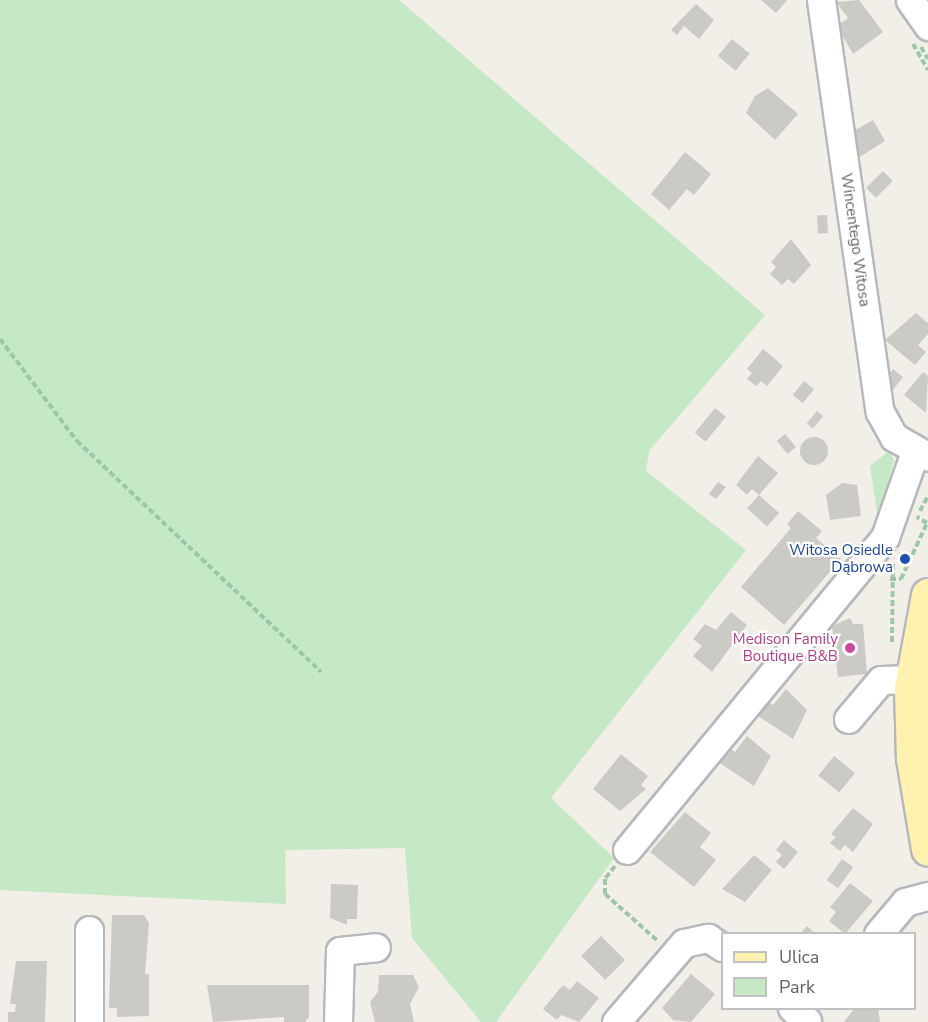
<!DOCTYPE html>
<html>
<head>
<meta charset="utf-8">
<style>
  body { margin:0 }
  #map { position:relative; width:928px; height:1022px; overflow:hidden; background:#f1efe8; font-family:"Nunito Sans",sans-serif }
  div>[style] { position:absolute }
  .green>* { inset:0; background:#c5e8c5 }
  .building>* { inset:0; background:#cccac5; transform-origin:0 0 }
  .round { border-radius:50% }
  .path>* { height:4px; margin-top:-2px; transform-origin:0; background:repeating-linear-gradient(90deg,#9cc7a9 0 6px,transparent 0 9px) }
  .roads { filter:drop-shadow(2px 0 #b5b8bc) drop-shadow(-2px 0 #b5b8bc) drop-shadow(0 2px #b5b8bc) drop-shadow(0 -2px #b5b8bc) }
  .minor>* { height:27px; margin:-13.5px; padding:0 13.5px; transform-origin:13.5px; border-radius:13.5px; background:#fff }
  .major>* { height:33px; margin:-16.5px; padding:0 16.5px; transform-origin:16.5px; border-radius:16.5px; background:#fff2af }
  .dots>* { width:16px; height:16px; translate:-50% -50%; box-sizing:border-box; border:3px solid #fff; border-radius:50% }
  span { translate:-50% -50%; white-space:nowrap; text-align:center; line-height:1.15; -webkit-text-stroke:4.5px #fff; paint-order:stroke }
  .street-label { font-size:15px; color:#5f6368 }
  .transit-label { font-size:15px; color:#164399 }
  .right { translate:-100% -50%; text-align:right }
  .hotel-label { font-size:15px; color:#b23c85 }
  .legend { position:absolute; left:721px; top:932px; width:195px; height:78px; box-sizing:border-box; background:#fff; border:2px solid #bfc1c3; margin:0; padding:8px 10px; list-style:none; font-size:18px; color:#5f6368 }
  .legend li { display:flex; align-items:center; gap:12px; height:30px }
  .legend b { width:30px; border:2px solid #bfc1c3 }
</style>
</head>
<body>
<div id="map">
  <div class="green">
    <div style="clip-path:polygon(0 0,399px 0,765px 315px,649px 451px,646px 471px,746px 550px,551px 798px,614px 858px,496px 1022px,481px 1022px,412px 938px,405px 848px,285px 850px,286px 904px,0 890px)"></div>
    <div style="clip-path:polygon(889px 451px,894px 460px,878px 519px,870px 466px)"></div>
  </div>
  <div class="building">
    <div style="clip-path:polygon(761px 0,787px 0,776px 13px)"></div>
    <div style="clip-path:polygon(859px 0,883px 32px,853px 54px,837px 26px,848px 18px,836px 2px)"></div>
    <div style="clip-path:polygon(696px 4px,714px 20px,699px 39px,684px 26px,677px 35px,671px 30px)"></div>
    <div style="left:732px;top:39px;width:23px;height:22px;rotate:40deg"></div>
    <div style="clip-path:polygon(768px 88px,798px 114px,775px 140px,746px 113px,755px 96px)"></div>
    <div style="clip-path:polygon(873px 120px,885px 141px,858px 158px,850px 133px)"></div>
    <div style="clip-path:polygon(685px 152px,711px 174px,694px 195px,687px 189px,669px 210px,651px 194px)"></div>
    <div style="left:883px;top:171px;width:14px;height:24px;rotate:45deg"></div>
    <div style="left:827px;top:215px;width:18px;height:10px;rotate:87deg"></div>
    <div style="clip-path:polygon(791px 239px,811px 265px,794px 284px,788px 279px,782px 285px,770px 274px,776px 267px,771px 262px)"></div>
    <div style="clip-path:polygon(916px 313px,928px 323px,928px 334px,918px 345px,926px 352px,915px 365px,885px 340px)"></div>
    <div style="clip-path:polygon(763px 349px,783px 366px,767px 386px,761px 381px,756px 386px,747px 379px,752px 373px,747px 369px)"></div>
    <div style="left:893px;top:369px;width:13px;height:16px;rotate:39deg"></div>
    <div style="clip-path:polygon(923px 372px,928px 376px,926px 413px,904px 395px)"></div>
    <div style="left:804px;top:381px;width:13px;height:18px;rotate:39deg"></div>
    <div style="left:715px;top:408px;width:14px;height:32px;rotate:39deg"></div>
    <div style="left:817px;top:411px;width:8px;height:16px;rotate:40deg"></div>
    <div style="left:785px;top:434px;width:17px;height:11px;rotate:50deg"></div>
    <div class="round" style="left:800px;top:437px;width:28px;height:28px"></div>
    <div style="clip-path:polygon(758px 456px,778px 473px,759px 495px,752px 489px,747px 495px,736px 485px)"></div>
    <div style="clip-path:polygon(718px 482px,726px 487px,716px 499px,709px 494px)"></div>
    <div style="clip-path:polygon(842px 483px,857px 485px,861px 516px,830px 520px,826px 495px)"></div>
    <div style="left:759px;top:495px;width:27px;height:18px;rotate:42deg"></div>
    <div style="clip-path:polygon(798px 511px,822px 531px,816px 538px,841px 559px,784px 625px,741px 587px,791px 528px,787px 524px)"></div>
    <div style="clip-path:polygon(731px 612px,747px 625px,712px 672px,693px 656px,702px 646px,693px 639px,705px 624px,716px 630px)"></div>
    <div style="clip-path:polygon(850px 618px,853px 624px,863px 624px,867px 674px,838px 677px,832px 626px)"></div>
    <div style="clip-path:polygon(786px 689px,807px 710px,793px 739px,755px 714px,766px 700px,773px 705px)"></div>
    <div style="clip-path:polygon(747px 736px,771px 756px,754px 786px,717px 761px,728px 747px,735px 752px)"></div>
    <div style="clip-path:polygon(621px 754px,648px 776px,641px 785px,646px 789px,620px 811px,593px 789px)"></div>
    <div style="left:834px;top:756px;width:27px;height:25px;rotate:39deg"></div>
    <div style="clip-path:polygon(853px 808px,873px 824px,853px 852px,845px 845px,840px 851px,830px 843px,836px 837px,831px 834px)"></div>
    <div style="clip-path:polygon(685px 812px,711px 833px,700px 847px,716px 860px,694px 887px,650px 852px)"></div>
    <div style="clip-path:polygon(784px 840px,798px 852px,784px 869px,776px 862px,782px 855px,776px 850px)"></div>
    <div style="clip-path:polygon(754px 855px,772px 870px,745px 902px,722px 889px)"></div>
    <div style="left:842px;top:859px;width:14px;height:26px;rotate:36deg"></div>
    <div style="clip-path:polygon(850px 883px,873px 901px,845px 934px,829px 921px,836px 912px,830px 907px)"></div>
    <div style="clip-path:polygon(331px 884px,358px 885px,357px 919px,347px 919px,347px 925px,330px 918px)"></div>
    <div style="clip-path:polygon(112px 915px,144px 915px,149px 923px,145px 974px,149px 974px,149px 1016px,117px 1017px,117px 1008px,109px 1008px)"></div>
    <div style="clip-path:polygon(807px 926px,816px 934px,800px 934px)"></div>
    <div style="left:601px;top:936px;width:34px;height:28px;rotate:45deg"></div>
    <div style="clip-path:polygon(16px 961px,47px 961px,45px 1022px,8px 1022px,8px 1012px,15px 1012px,16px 1004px,10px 1004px)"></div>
    <div style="clip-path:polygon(691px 974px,715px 994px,691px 1022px,673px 1020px,662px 1008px)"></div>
    <div style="clip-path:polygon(379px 975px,413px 975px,419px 987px,410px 1004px,414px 1022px,375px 1022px,370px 1002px,378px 992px)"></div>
    <div style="clip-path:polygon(577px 981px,599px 998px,579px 1022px,561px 1015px,557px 1020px,543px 1009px,563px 985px,570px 990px)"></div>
    <div style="clip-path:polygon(207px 985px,309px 985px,309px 1017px,305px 1022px,284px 1022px,284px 1017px,213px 1022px)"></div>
    <div style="clip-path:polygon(878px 1008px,880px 1022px,844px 1022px,854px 1009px)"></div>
  </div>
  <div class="path">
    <div style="left:913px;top:44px;width:30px;rotate:60deg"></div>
    <div style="left:921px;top:47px;width:14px;rotate:60deg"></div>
    <div style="left:0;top:339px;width:128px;rotate:53deg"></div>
    <div style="left:77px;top:441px;width:336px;rotate:43.4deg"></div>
    <div style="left:920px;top:511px;width:17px;rotate:-62deg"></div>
    <div style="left:890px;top:579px;width:11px"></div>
    <div style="left:901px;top:579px;width:62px;rotate:-65.1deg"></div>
    <div style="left:927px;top:523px;width:12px;rotate:-149deg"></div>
    <div style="left:892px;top:642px;width:79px;rotate:-89.3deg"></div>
    <div style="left:615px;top:866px;width:16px;rotate:128deg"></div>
    <div style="left:605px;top:879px;width:15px;rotate:90deg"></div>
    <div style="left:605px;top:894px;width:71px;rotate:41.6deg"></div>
  </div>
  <div class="roads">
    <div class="minor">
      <div style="left:821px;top:0;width:416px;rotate:81.9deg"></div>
      <div style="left:880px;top:412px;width:29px;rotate:61deg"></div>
      <div style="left:894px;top:437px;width:39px;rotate:30deg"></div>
      <div style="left:910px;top:0;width:32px;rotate:55deg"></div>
      <div style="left:848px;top:719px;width:51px;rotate:-49.8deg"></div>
      <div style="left:881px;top:680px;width:31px;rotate:-2deg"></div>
      <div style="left:627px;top:850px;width:406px;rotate:-50.5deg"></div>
      <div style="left:885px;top:537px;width:90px;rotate:-70.6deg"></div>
      <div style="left:878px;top:934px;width:42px;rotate:-49.8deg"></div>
      <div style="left:905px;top:902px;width:24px;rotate:-15deg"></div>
      <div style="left:792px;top:1008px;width:20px;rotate:41deg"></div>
      <div style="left:89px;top:1022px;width:92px;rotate:-90deg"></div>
      <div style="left:338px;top:1022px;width:71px;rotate:-88.4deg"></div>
      <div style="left:340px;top:951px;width:36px;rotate:-6deg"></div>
      <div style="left:616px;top:1022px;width:104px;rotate:-49.3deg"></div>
      <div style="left:684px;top:943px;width:25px;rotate:-12deg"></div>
      <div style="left:708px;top:938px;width:17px;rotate:33deg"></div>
    </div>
    <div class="major">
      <div style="left:928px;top:595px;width:95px;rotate:100.4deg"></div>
      <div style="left:911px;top:688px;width:70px;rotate:88.4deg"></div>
      <div style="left:913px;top:758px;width:92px;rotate:80.6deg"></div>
    </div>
  </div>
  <div class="dots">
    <div style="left:905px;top:559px;background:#1a4fb4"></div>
    <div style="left:850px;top:648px;background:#d1479c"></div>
  </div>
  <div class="street-label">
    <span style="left:855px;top:240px;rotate:82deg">Wincentego Witosa</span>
  </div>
  <div class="transit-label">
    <span class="right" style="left:893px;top:559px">Witosa Osiedle<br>Dąbrowa</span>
  </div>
  <div class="hotel-label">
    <span class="right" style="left:838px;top:648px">Medison Family<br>Boutique B&amp;B</span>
  </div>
  <ul class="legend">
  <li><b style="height:8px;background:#fff2af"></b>Ulica</li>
  <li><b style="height:16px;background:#c5e8c5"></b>Park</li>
  </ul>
</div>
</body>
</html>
